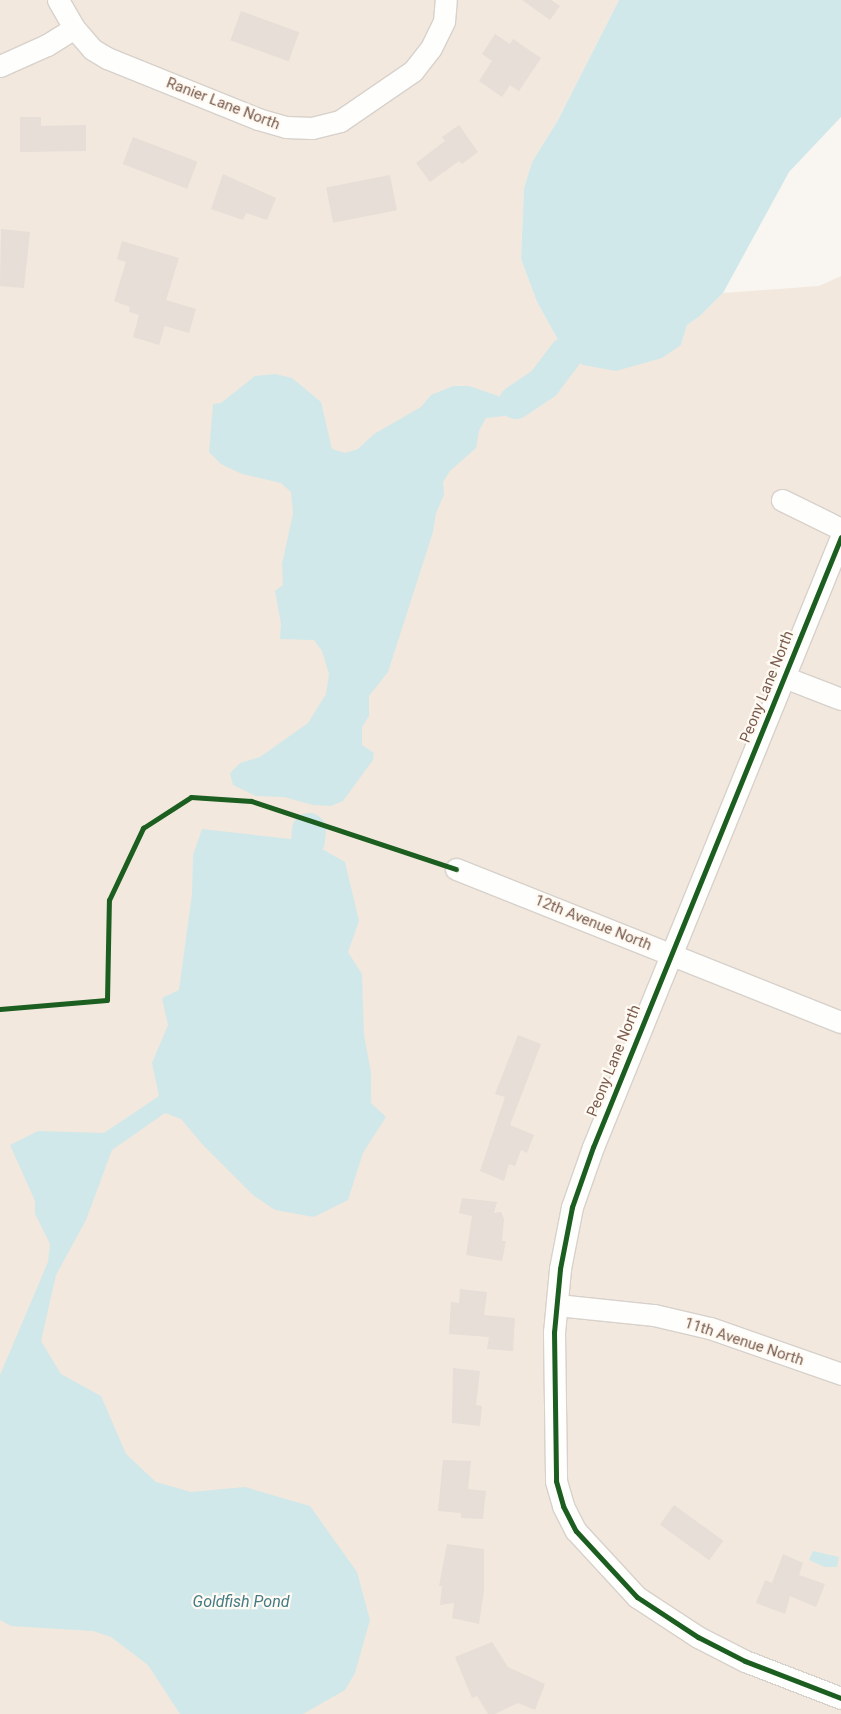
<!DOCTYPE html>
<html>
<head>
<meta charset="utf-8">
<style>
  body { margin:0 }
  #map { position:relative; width:841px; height:1714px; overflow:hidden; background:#f9f5f0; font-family:Roboto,sans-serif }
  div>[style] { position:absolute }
  .residential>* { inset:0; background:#f2e8de }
  .water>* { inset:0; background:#d0e8ea }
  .river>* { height:34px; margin:-17px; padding:0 17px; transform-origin:17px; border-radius:17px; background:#d0e8ea }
  .building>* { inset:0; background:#e6ded7; transform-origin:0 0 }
  .roads { filter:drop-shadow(1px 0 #d7d1cb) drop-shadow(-1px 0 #d7d1cb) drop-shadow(0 1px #d7d1cb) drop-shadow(0 -1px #d7d1cb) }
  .street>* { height:21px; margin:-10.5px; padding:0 10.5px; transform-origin:10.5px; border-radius:10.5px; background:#fefefd }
  .cycleway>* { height:5px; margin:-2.5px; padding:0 2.5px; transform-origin:2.5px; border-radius:2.5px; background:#1b5e20 }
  span { translate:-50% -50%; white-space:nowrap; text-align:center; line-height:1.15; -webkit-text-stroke:4.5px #fffaf3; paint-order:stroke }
  .street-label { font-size:15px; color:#7a5c4d }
  .water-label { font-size:16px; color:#437c86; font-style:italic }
</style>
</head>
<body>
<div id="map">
  <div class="residential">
    <div style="clip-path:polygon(0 0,619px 0,558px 120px,532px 162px,524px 188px,521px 259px,537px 302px,566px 354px,681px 345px,687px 325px,700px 316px,723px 293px,819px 286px,841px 276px,841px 1714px,0 1714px)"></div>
  </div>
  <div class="water">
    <div style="clip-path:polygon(619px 0,841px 0,841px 117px,789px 172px,723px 293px,700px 316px,687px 325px,681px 345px,662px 358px,616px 371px,583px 365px,566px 354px,537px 302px,521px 259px,524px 188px,532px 162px,558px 120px)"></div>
    <div style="clip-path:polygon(275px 374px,292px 378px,321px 402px,332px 449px,345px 453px,358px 449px,374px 434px,421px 407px,431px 395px,453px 386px,469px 386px,516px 402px,515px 409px,504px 416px,486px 418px,479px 431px,476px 448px,450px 471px,443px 482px,444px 495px,436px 513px,433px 532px,388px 672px,369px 696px,369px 716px,362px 727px,362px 745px,374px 753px,373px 760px,343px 801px,331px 806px,313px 805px,284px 797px,256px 796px,233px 785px,230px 773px,240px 763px,260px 757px,308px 723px,326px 694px,329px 674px,322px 651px,314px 640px,280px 639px,281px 624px,275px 591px,283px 585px,282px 564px,293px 514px,291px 492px,281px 483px,242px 474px,221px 464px,209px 452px,213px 404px,221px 403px,255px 376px)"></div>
    <div style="clip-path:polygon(202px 829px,308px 841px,345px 862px,359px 921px,348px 952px,362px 974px,364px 1035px,371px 1073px,371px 1103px,386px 1117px,363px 1153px,348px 1200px,314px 1217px,275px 1210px,253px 1195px,203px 1145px,181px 1119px,165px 1113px,112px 1150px,86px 1220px,56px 1275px,41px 1341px,61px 1374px,101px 1396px,126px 1454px,156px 1482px,191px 1492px,245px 1487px,310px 1506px,357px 1572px,370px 1620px,355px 1673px,345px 1690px,303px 1714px,180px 1714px,148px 1665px,111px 1637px,93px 1631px,11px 1626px,0 1620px,0 1375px,48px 1262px,50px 1244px,35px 1214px,35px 1201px,10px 1145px,38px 1131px,104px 1133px,159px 1096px,152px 1063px,168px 1025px,162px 998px,179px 990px,192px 894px,193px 855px)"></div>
    <div style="clip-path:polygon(813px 1551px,839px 1557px,837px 1567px,825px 1567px,809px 1560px)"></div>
  </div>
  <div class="river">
    <div style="left:516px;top:402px;width:34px;rotate:-34deg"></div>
    <div style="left:544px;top:383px;width:36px;rotate:-53deg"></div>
    <div style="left:308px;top:841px;width:11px;rotate:-85deg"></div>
  </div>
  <div class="building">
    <div style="clip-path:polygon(522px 0,551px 0,560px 6px,550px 20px)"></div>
    <div style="left:241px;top:11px;width:62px;height:31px;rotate:20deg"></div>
    <div style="clip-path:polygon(495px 34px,510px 44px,513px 39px,541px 58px,519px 91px,510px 85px,502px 97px,479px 81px,492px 61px,482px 54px)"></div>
    <div style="clip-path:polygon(20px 117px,41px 117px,41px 126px,86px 125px,86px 151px,20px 152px)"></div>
    <div style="clip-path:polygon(459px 125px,478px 152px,462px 164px,459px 161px,430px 182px,416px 163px,445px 141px,442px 137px)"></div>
    <div style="left:133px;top:137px;width:69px;height:29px;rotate:21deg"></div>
    <div style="clip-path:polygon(223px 174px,276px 198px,267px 220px,246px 213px,243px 220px,211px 209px)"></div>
    <div style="left:390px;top:175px;width:36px;height:65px;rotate:79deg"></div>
    <div style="clip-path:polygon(1px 229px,30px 232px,24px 288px,0 286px)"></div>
    <div style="clip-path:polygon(122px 241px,179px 258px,166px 300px,196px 309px,189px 333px,165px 326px,159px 345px,133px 337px,139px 315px,129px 312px,130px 307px,114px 301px,126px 262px,117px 259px)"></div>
    <div style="clip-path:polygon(518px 1035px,541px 1044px,510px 1125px,534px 1135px,527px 1153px,521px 1150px,515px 1166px,509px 1164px,504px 1181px,480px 1171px,505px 1097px,495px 1094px)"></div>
    <div style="clip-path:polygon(462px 1198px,497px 1202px,494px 1213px,501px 1212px,504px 1219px,502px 1241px,506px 1241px,502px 1261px,466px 1255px,472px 1216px,459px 1213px)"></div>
    <div style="clip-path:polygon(460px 1289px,487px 1292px,484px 1315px,515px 1318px,513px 1351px,487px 1349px,489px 1337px,449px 1334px,451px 1302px,459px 1303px)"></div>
    <div style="clip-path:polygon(453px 1368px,480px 1371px,476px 1405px,482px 1406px,480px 1426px,452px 1423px)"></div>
    <div style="clip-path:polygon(443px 1460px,471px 1461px,468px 1489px,486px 1491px,483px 1519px,461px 1518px,461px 1513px,438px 1511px)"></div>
    <div style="left:674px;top:1505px;width:61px;height:24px;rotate:36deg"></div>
    <div style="clip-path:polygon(447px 1544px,484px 1549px,484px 1591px,479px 1624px,452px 1618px,454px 1603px,440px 1605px,442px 1586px,439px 1586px)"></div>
    <div style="clip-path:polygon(783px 1554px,803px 1563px,799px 1575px,825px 1584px,816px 1607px,790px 1596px,785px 1614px,756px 1603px,765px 1580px,772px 1583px)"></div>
    <div style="clip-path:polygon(492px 1642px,508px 1667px,545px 1684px,535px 1710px,518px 1703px,495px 1714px,488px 1714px,477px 1696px,472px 1698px,455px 1657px)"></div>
  </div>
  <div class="roads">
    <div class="street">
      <div style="left:58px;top:0;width:32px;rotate:60deg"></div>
      <div style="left:74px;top:28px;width:28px;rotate:49deg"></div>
      <div style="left:92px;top:49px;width:17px;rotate:31deg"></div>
      <div style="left:107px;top:58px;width:163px;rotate:22deg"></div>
      <div style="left:258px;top:119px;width:29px;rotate:16deg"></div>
      <div style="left:286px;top:127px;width:26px;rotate:2deg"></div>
      <div style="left:312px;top:128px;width:29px;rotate:-14deg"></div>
      <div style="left:340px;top:121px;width:88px;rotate:-34.4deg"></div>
      <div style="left:413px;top:71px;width:29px;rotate:-52deg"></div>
      <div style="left:431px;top:48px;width:30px;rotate:-64deg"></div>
      <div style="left:444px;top:21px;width:21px;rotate:-85deg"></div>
      <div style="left:0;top:66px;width:51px;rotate:-24.1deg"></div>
      <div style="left:47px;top:45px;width:32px;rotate:-32deg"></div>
      <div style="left:782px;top:500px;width:66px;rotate:26.2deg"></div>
      <div style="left:841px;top:537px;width:658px;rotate:112.12deg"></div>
      <div style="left:593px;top:1147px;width:64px;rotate:109.3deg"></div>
      <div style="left:572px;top:1207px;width:63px;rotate:101deg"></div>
      <div style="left:560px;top:1269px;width:63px;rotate:95.4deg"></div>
      <div style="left:554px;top:1332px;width:149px;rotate:89.2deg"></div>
      <div style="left:556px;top:1481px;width:26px;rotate:74deg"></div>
      <div style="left:563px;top:1506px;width:28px;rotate:63deg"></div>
      <div style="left:576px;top:1531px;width:90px;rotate:47.3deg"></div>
      <div style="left:637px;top:1597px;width:73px;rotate:33.3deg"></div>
      <div style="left:698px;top:1637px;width:53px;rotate:27.1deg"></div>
      <div style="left:745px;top:1661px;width:103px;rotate:21.1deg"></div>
      <div style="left:784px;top:677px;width:61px;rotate:21.1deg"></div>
      <div style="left:456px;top:869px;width:414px;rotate:21.7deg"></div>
      <div style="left:557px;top:1305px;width:98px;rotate:5.9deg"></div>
      <div style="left:654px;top:1315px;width:57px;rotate:13.1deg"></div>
      <div style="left:710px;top:1328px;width:139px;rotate:19.3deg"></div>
    </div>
  </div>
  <div class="cycleway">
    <div style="left:841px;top:537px;width:658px;rotate:112.12deg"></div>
    <div style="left:593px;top:1147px;width:64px;rotate:109.3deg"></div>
    <div style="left:572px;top:1207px;width:63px;rotate:101deg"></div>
    <div style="left:560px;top:1269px;width:63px;rotate:95.4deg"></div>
    <div style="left:554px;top:1332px;width:149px;rotate:89.2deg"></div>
    <div style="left:556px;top:1481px;width:26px;rotate:74deg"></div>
    <div style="left:563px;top:1506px;width:28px;rotate:63deg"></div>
    <div style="left:576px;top:1531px;width:90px;rotate:47.3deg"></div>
    <div style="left:637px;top:1597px;width:73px;rotate:33.3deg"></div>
    <div style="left:698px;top:1637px;width:53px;rotate:27.1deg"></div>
    <div style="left:745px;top:1661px;width:103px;rotate:21.1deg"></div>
    <div style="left:0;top:1009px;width:107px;rotate:-4.8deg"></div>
    <div style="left:107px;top:1000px;width:100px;rotate:-88.9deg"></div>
    <div style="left:109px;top:900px;width:80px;rotate:-64.7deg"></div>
    <div style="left:143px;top:828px;width:57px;rotate:-32.9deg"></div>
    <div style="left:191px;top:797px;width:60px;rotate:3.8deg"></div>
    <div style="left:251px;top:801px;width:216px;rotate:18.4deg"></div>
  </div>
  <div class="street-label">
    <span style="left:223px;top:104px;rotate:21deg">Ranier Lane North</span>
    <span style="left:767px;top:687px;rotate:-68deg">Peony Lane North</span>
    <span style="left:593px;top:923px;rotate:22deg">12th Avenue North</span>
    <span style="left:614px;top:1061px;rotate:-68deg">Peony Lane North</span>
    <span style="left:744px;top:1342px;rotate:18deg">11th Avenue North</span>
  </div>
  <div class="water-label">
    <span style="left:241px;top:1602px">Goldfish Pond</span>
  </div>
</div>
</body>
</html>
